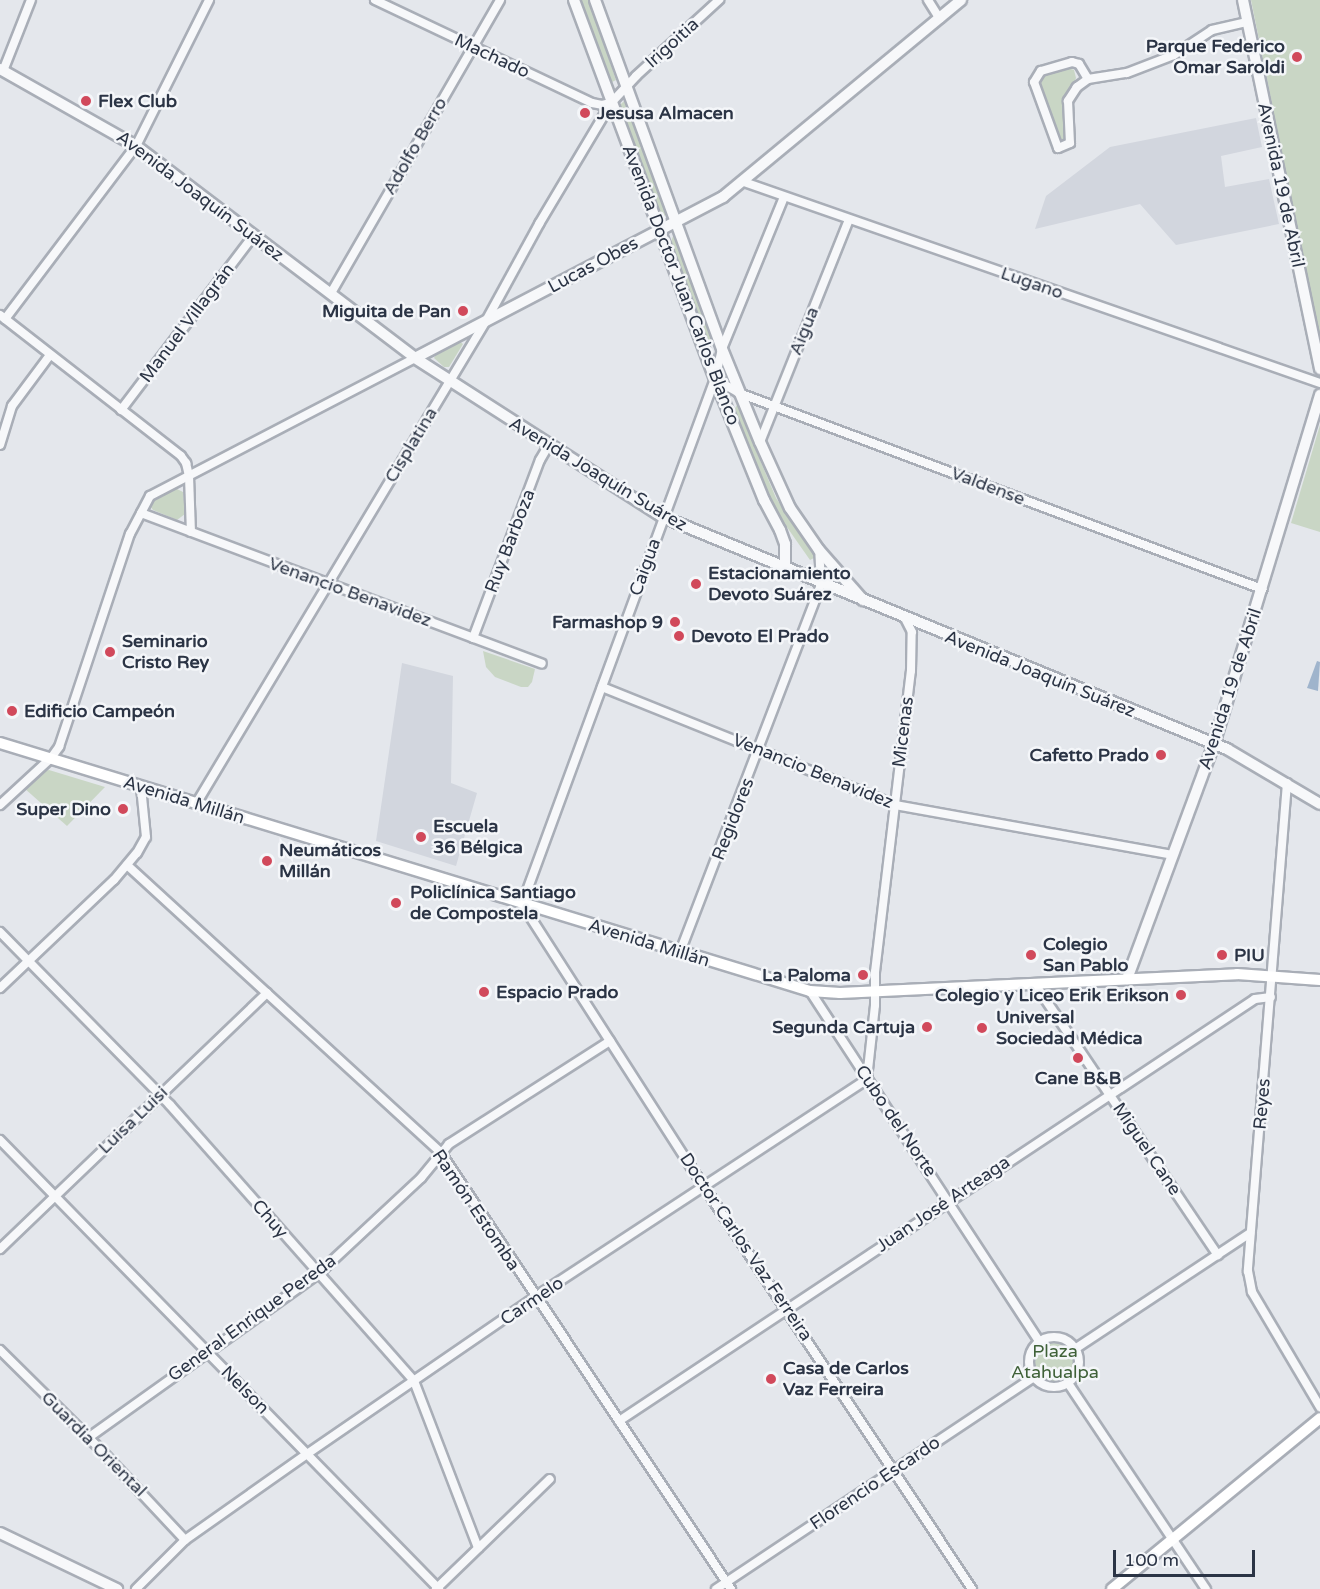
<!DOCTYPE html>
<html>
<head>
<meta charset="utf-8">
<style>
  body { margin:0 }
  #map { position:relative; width:1320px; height:1589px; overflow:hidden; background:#e4e7ec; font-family:"Varela Round",sans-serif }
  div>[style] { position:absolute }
  .built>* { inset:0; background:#d2d6de }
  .green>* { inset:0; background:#c9d6c5 }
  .round { border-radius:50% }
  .water>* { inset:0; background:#9fb4cc }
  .roads { filter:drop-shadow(2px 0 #a9aeb7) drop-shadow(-2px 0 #a9aeb7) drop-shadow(0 2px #a9aeb7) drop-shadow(0 -2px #a9aeb7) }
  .minor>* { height:8px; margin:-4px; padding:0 4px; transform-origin:4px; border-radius:4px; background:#f7f8fa }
  .minor>.ring { margin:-4px; padding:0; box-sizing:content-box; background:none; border:8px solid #f7f8fa; border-radius:50% }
  .tertiary>* { height:10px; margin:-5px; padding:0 5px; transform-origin:5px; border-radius:5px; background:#f7f8fa }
  .secondary>* { height:10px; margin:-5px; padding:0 5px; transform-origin:5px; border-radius:5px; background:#fff }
  .dots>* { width:16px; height:16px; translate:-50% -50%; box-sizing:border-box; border:3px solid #f4f6f9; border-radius:50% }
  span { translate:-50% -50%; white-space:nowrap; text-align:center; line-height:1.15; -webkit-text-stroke:5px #f4f6f9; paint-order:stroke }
  .street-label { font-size:18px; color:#2b3445 }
  .poi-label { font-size:18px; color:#2b3445; font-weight:700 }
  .right { translate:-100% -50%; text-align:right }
  .left { translate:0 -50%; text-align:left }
  .park-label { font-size:18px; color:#3f6138 }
  .scale { position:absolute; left:1113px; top:1550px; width:142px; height:27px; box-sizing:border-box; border:3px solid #2b3445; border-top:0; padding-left:8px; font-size:18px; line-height:21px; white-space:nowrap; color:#2b3445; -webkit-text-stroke:4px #f4f6f9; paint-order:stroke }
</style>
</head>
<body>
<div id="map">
  <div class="built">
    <div style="clip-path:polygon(1256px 118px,1262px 147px,1221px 156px,1225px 187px,1269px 179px,1279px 224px,1176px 245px,1140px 204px,1035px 229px,1046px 196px,1110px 147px)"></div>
    <div style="clip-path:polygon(402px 663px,453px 676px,451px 783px,477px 793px,456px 866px,376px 841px)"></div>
  </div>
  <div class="green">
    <div style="clip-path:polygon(581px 0,589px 0,616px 80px,610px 83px)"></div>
    <div style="clip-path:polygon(1251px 0,1320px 0,1320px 342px)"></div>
    <div style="clip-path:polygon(1066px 67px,1074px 70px,1076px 78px,1064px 105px,1063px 117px,1069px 138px,1062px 143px,1038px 82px,1043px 75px)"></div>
    <div style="clip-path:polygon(624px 101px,667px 212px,665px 216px,661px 215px,620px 105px)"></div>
    <div style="clip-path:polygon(673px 236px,676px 236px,714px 340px,711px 343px,708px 341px,671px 242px)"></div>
    <div style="clip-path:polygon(459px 341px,463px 344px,449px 367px,444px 367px,434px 358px,437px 352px)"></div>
    <div style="clip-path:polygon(737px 405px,776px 498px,816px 557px,810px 560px,770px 503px,734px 410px)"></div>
    <div style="clip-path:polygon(1320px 425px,1320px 532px,1291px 523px)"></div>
    <div style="clip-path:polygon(175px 488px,183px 492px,185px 514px,177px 520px,153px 510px,150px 506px,154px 500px)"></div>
    <div style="clip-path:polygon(483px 651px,535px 669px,532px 682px,528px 687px,521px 687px,495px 677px,486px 667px)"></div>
    <div style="clip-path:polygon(49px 770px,105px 787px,67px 826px,24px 788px,41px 772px)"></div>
    <div class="round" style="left:1035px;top:1343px;width:40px;height:40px"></div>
  </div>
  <div class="water">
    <div style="clip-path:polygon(1317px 661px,1320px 662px,1318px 691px,1307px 688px)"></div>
  </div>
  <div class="roads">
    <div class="minor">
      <div style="left:375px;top:0;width:240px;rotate:25.4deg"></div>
      <div style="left:592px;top:103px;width:10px;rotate:11deg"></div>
      <div style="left:602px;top:105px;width:9px;rotate:-13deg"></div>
      <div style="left:928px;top:0;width:22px;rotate:58deg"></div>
      <div style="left:3px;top:71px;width:76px;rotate:-68.5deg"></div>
      <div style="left:1088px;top:79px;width:14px;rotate:144deg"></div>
      <div style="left:1077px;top:87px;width:17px;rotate:123deg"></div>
      <div style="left:1068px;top:101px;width:42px;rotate:87.3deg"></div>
      <div style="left:1070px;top:143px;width:13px;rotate:157deg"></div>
      <div style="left:1058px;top:148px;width:70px;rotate:-110deg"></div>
      <div style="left:1034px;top:82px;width:13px;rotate:-58deg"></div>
      <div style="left:1041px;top:71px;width:32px;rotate:-16deg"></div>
      <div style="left:1072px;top:62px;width:7px;rotate:16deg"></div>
      <div style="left:1079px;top:64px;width:17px;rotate:59deg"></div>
      <div style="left:1088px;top:79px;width:39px;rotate:-9deg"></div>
      <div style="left:1127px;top:73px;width:50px;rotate:-21deg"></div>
      <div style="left:1174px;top:55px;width:45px;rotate:-33.3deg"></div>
      <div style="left:1212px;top:30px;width:36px;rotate:-13deg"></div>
      <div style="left:744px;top:182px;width:610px;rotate:19.24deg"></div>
      <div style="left:784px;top:197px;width:164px;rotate:112.2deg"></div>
      <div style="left:722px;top:349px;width:31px;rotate:103deg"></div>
      <div style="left:715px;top:379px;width:559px;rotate:110.18deg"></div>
      <div style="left:522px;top:904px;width:313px;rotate:57.3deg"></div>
      <div style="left:691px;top:1167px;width:507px;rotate:56.34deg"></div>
      <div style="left:331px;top:293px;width:338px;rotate:-60deg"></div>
      <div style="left:0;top:315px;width:229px;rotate:37.9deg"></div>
      <div style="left:181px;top:456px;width:9px;rotate:54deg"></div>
      <div style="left:186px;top:463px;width:13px;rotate:77deg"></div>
      <div style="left:189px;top:476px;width:56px;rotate:88deg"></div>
      <div style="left:5px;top:319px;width:217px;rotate:-52.9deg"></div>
      <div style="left:136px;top:146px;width:163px;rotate:-63.4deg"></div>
      <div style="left:715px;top:379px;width:28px;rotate:30deg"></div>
      <div style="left:739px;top:393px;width:559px;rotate:20.54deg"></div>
      <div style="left:121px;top:410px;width:218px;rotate:-52.8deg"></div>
      <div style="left:760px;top:442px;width:239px;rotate:-68.2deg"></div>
      <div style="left:0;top:445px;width:41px;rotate:-72.9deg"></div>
      <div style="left:12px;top:406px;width:64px;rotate:-53.3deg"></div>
      <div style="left:141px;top:513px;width:428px;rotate:20.6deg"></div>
      <div style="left:473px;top:638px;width:190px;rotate:-69.4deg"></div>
      <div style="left:540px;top:460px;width:16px;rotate:-60deg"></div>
      <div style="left:602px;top:687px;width:316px;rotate:21.9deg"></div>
      <div style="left:895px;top:805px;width:282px;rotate:10.2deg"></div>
      <div style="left:1287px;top:783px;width:490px;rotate:94.6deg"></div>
      <div style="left:1248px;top:1271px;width:21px;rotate:79deg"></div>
      <div style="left:1252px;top:1292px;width:134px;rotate:59.4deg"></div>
      <div style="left:196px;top:804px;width:563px;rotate:-59.02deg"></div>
      <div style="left:486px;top:321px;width:111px;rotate:-61.3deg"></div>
      <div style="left:539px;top:224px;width:141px;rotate:-59.2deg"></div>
      <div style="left:611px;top:103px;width:37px;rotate:-47deg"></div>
      <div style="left:636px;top:76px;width:113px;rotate:-42.5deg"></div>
      <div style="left:0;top:805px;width:69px;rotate:-42.7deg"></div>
      <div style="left:51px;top:758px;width:14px;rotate:-54deg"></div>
      <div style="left:59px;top:747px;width:225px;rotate:-71.6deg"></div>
      <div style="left:130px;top:534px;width:43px;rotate:-62.2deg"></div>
      <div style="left:150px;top:496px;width:299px;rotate:-27.5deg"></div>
      <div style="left:127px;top:865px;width:426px;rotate:42.5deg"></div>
      <div style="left:441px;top:1153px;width:524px;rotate:56.37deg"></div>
      <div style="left:0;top:932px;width:243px;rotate:45.5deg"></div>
      <div style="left:170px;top:1105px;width:368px;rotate:48.5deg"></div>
      <div style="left:414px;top:1381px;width:179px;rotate:69deg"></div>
      <div style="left:680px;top:952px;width:394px;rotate:-69deg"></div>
      <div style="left:821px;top:584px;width:34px;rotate:-93deg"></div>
      <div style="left:1035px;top:984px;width:327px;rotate:56deg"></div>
      <div style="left:0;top:988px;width:157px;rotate:-43.5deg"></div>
      <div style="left:114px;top:880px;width:35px;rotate:-50deg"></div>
      <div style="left:137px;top:853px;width:18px;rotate:-61deg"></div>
      <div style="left:146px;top:837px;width:50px;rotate:-95.7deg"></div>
      <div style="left:810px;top:991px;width:420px;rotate:56.8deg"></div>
      <div style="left:867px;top:1079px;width:74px;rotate:-83.8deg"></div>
      <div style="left:875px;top:1005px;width:33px;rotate:-90deg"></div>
      <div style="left:875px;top:972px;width:303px;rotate:-83.2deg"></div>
      <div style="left:911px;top:671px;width:39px;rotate:-89deg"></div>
      <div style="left:912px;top:632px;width:16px;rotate:-117deg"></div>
      <div style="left:0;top:1140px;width:628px;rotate:45.65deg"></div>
      <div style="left:0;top:1249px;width:370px;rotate:-43.8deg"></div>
      <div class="ring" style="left:1029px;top:1337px;width:42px;height:42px"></div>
      <div style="left:1075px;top:1349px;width:210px;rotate:-33.5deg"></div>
      <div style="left:0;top:1350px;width:139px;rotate:44.7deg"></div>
      <div style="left:99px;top:1448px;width:126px;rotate:46.9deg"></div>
      <div style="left:1068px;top:1383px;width:248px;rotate:56.2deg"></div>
      <div style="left:619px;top:1421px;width:763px;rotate:-33.57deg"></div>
      <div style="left:1255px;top:999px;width:16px;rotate:-7deg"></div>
      <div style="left:88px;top:1438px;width:282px;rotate:-35.5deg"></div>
      <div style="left:318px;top:1274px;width:141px;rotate:-43deg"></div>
      <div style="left:421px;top:1178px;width:44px;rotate:-50.5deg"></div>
      <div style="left:449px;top:1144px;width:191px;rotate:-32.6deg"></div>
      <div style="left:136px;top:1589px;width:69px;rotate:-45deg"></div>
      <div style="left:185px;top:1540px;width:149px;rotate:-35.2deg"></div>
      <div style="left:307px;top:1454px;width:286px;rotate:-34.5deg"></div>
      <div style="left:543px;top:1292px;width:388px;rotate:-33.3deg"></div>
      <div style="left:436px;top:1589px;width:158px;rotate:-44deg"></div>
      <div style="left:716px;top:1589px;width:382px;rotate:-33.7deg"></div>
    </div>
    <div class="tertiary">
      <div style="left:574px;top:0;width:404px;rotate:69.6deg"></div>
      <div style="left:715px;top:379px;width:131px;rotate:68deg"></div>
      <div style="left:764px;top:500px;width:34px;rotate:62deg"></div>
      <div style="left:780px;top:530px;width:15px;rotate:70deg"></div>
      <div style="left:785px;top:544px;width:25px;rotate:90deg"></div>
      <div style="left:595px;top:0;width:371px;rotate:70deg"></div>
      <div style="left:722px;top:349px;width:100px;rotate:67.8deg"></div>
      <div style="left:760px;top:442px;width:72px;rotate:65.6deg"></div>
      <div style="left:790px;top:508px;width:51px;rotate:55.4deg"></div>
      <div style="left:819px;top:550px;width:67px;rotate:48.7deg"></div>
      <div style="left:1243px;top:0;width:377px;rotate:78.2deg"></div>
      <div style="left:0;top:69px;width:156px;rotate:29.5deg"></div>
      <div style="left:136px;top:146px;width:350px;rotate:37.2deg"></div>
      <div style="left:415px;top:358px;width:295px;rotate:32.7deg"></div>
      <div style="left:663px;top:517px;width:610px;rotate:22.36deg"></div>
      <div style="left:1227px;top:749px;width:108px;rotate:30.6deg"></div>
      <div style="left:415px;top:358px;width:348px;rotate:-27.6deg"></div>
      <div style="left:723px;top:197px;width:309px;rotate:-39.6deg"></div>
      <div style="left:1127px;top:979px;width:251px;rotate:-69.7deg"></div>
      <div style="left:1214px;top:744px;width:365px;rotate:-73.1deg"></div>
      <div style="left:0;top:1533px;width:130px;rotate:25.6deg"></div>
    </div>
    <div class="secondary">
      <div style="left:0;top:743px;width:847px;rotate:17.02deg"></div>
      <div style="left:810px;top:991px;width:30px;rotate:4deg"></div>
      <div style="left:840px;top:993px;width:397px;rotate:-2.7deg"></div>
      <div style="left:1237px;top:974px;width:83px;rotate:4.1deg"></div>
      <div style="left:1112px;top:1589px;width:269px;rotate:-39.4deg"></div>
    </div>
  </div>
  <div class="dots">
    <div style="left:1297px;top:57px;background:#d1495b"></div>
    <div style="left:86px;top:101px;background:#d1495b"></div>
    <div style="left:585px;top:113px;background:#d1495b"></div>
    <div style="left:463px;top:311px;background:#d1495b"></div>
    <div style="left:696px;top:584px;background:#d1495b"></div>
    <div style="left:675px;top:622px;background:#d1495b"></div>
    <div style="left:679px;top:636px;background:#d1495b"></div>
    <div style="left:110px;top:652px;background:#d1495b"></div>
    <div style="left:12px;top:711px;background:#d1495b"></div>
    <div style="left:1161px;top:755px;background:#d1495b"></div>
    <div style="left:123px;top:809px;background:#d1495b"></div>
    <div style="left:421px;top:837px;background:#d1495b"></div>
    <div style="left:267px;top:861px;background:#d1495b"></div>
    <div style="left:396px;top:903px;background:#d1495b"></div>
    <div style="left:1031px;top:955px;background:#d1495b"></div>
    <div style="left:1222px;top:955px;background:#d1495b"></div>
    <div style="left:863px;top:975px;background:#d1495b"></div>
    <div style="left:484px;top:992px;background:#d1495b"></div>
    <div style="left:1181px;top:995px;background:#d1495b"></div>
    <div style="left:927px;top:1027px;background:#d1495b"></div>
    <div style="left:982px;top:1028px;background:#d1495b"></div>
    <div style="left:1078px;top:1058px;background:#d1495b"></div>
    <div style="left:771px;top:1379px;background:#d1495b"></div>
  </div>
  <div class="street-label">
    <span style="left:672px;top:43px;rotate:-42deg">Irigoitia</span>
    <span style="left:492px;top:56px;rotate:25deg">Machado</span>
    <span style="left:415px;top:146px;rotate:-60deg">Adolfo Berro</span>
    <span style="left:1281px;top:185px;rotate:78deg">Avenida 19 de Abril</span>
    <span style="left:200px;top:196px;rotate:37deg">Avenida Joaquín Suárez</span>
    <span style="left:593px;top:265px;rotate:-28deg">Lucas Obes</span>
    <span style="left:1032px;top:283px;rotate:19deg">Lugano</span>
    <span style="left:681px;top:285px;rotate:69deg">Avenida Doctor Juan Carlos Blanco</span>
    <span style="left:187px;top:323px;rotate:-53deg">Manuel Villagrán</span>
    <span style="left:804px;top:331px;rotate:-68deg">Aigua</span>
    <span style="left:411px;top:445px;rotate:-59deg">Cisplatina</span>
    <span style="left:598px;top:474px;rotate:31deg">Avenida Joaquín Suárez</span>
    <span style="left:988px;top:486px;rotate:21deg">Valdense</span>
    <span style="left:510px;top:541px;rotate:-69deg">Ruy Barboza</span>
    <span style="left:645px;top:567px;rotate:-70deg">Caigua</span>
    <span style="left:350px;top:592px;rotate:20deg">Venancio Benavidez</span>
    <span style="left:1040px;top:674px;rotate:22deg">Avenida Joaquín Suárez</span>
    <span style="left:1230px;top:689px;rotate:-72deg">Avenida 19 de Abril</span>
    <span style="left:903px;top:732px;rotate:-83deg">Micenas</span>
    <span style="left:813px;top:771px;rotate:22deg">Venancio Benavidez</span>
    <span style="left:184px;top:800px;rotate:17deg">Avenida Millán</span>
    <span style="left:733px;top:819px;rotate:-69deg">Regidores</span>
    <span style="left:649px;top:943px;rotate:17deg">Avenida Millán</span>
    <span style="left:1262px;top:1104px;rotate:-85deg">Reyes</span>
    <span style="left:133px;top:1120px;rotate:-44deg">Luisa Luisi</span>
    <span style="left:896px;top:1121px;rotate:56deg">Cubo del Norte</span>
    <span style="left:1147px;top:1149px;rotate:56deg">Miguel Cane</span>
    <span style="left:943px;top:1204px;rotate:-34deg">Juan José Arteaga</span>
    <span style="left:476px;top:1210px;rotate:56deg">Ramón Estomba</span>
    <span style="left:270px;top:1219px;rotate:49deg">Chuy</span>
    <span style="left:746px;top:1247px;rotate:56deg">Doctor Carlos Vaz Ferreira</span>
    <span style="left:532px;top:1301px;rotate:-34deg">Carmelo</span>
    <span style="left:252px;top:1318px;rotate:-36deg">General Enrique Pereda</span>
    <span style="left:245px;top:1390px;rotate:45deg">Nelson</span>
    <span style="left:94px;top:1444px;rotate:45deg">Guardia Oriental</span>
    <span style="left:875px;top:1483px;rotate:-34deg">Florencio Escardo</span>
  </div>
  <div class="poi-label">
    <span class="right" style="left:1285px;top:57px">Parque Federico<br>Omar Saroldi</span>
    <span class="left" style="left:98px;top:101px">Flex Club</span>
    <span class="left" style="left:597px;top:113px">Jesusa Almacen</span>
    <span class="right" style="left:451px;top:311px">Miguita de Pan</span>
    <span class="left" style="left:708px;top:584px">Estacionamiento<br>Devoto Suárez</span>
    <span class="right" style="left:663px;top:622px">Farmashop 9</span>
    <span class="left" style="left:691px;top:636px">Devoto El Prado</span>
    <span class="left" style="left:122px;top:652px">Seminario<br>Cristo Rey</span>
    <span class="left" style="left:24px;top:711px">Edificio Campeón</span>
    <span class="right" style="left:1149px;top:755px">Cafetto Prado</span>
    <span class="right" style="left:111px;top:809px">Super Dino</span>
    <span class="left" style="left:433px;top:837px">Escuela<br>36 Bélgica</span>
    <span class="left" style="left:279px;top:861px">Neumáticos<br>Millán</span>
    <span class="left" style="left:410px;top:903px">Policlínica Santiago<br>de Compostela</span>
    <span class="left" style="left:1043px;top:955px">Colegio<br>San Pablo</span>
    <span class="left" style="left:1234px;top:955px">PIU</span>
    <span class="right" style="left:851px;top:975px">La Paloma</span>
    <span class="left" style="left:496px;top:992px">Espacio Prado</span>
    <span class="right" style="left:1169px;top:995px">Colegio y Liceo Erik Erikson</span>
    <span class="left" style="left:996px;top:1028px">Universal<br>Sociedad Médica</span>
    <span class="right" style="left:915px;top:1027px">Segunda Cartuja</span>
    <span style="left:1078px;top:1078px">Cane B&amp;B</span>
    <span class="left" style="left:783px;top:1379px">Casa de Carlos<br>Vaz Ferreira</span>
  </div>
  <div class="park-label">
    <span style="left:1055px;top:1362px">Plaza<br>Atahualpa</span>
  </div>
  <div class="scale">100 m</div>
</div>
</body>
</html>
